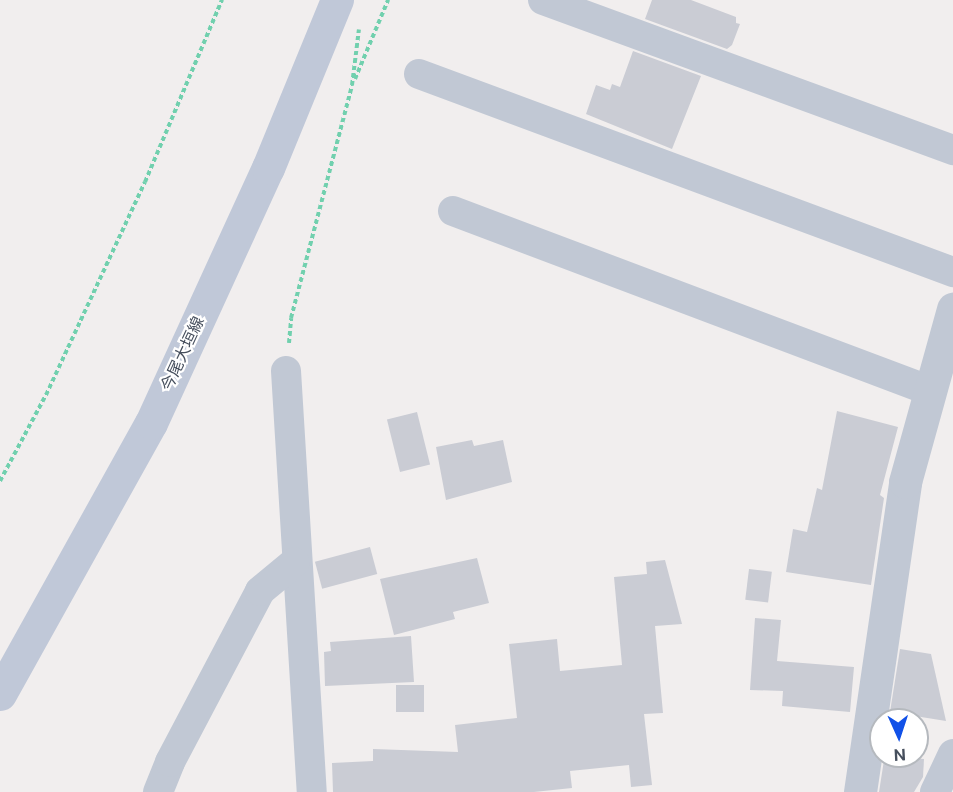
<!DOCTYPE html>
<html>
<head>
<meta charset="utf-8">
<style>
  body { margin:0 }
  #map { position:relative; width:953px; height:792px; overflow:hidden; background:#f1eeee; font-family:"Public Sans","Noto Sans JP",sans-serif }
  div>[style] { position:absolute }
  .building>* { inset:0; background:#caccd4; transform-origin:0 0 }
  .path>* { height:4px; margin-top:-2px; transform-origin:0; background:repeating-linear-gradient(90deg,#71d0ae 0 4.5px,transparent 0 7.5px) }
  .minor>* { height:30px; margin:-15px; padding:0 15px; transform-origin:15px; border-radius:15px; background:#c1c8d4 }
  .tertiary>* { height:33px; margin:-16.5px; padding:0 16.5px; transform-origin:16.5px; border-radius:16.5px; background:#c1c8d4 }
  .secondary>* { height:33px; margin:-16.5px; padding:0 16.5px; transform-origin:16.5px; border-radius:16.5px; background:#c0c8d8 }
  span { translate:-50% -50%; white-space:nowrap; text-align:center; line-height:1.15; -webkit-text-stroke:4.5px #fff; paint-order:stroke }
  .street-label { font-size:16px; color:#464f5d }
  .north { position:absolute; left:869px; top:708px; width:60px; height:60px; box-sizing:border-box; background:#fff; border:2px solid #b5b9be; border-radius:50%; rotate:177deg; font-size:16px; font-weight:700; line-height:24px; text-align:center; color:#464f5d }
  .north::after { content:''; display:block; margin:auto; width:21px; height:27px; background:#1151e8; clip-path:polygon(50% 0,100% 100%,50% 72%,0 100%) }
</style>
</head>
<body>
<div id="map">
  <div class="building">
    <div style="clip-path:polygon(652px 0,691px 0,736px 17px,736px 23px,740px 24px,732px 45px,727px 49px,645px 19px)"></div>
    <div style="clip-path:polygon(633px 51px,701px 76px,672px 149px,586px 114px,596px 85px,610px 90px,612px 84px,620px 87px)"></div>
    <div style="clip-path:polygon(837px 411px,898px 427px,880px 495px,884px 498px,871px 585px,786px 572px,793px 529px,807px 532px,817px 488px,822px 490px)"></div>
    <div style="left:417px;top:412px;width:54px;height:31px;rotate:76deg"></div>
    <div style="clip-path:polygon(472px 440px,474px 446px,503px 440px,512px 482px,446px 500px,436px 447px)"></div>
    <div style="left:370px;top:547px;width:28px;height:57px;rotate:75deg"></div>
    <div style="clip-path:polygon(477px 558px,489px 603px,453px 612px,455px 619px,394px 635px,380px 579px)"></div>
    <div style="clip-path:polygon(665px 560px,682px 624px,655px 626px,663px 713px,644px 714px,652px 785px,631px 787px,629px 765px,570px 771px,572px 788px,534px 792px,333px 792px,332px 763px,373px 761px,373px 749px,458px 752px,455px 725px,517px 718px,509px 644px,557px 639px,560px 671px,622px 665px,614px 577px,647px 574px,646px 562px)"></div>
    <div style="left:749px;top:569px;width:23px;height:31px;rotate:7deg"></div>
    <div style="clip-path:polygon(755px 618px,781px 620px,777px 661px,854px 667px,850px 712px,782px 706px,783px 691px,750px 690px)"></div>
    <div style="clip-path:polygon(411px 636px,414px 682px,325px 686px,324px 652px,331px 651px,330px 642px)"></div>
    <div style="clip-path:polygon(900px 649px,931px 654px,946px 721px,890px 712px)"></div>
    <div style="left:424px;top:685px;width:27px;height:28px;rotate:90deg"></div>
    <div style="clip-path:polygon(889px 756px,924px 759px,923px 777px,914px 792px,879px 792px,884px 760px)"></div>
  </div>
  <div class="path">
    <div style="left:355px;top:79px;width:86px;rotate:-67.3deg"></div>
    <div style="left:289px;top:343px;width:25px;rotate:-85deg"></div>
    <div style="left:291px;top:318px;width:241px;rotate:-75.3deg"></div>
    <div style="left:352px;top:85px;width:56px;rotate:-82.9deg"></div>
    <div style="left:0;top:481px;width:98px;rotate:-61.9deg"></div>
    <div style="left:46px;top:395px;width:235px;rotate:-65.1deg"></div>
    <div style="left:145px;top:182px;width:198px;rotate:-67.1deg"></div>
  </div>
  <div class="minor">
    <div style="left:543px;top:0;width:437px;rotate:20.1deg"></div>
    <div style="left:419px;top:74px;width:570px;rotate:20.34deg"></div>
    <div style="left:453px;top:211px;width:508px;rotate:20.65deg"></div>
    <div style="left:286px;top:371px;width:422px;rotate:86.5deg"></div>
    <div style="left:158px;top:792px;width:32px;rotate:-68deg"></div>
    <div style="left:170px;top:762px;width:193px;rotate:-62.2deg"></div>
    <div style="left:260px;top:591px;width:45px;rotate:-39.6deg"></div>
    <div style="left:935px;top:792px;width:42px;rotate:-64.7deg"></div>
  </div>
  <div class="tertiary">
    <div style="left:860px;top:792px;width:313px;rotate:-81.7deg"></div>
    <div style="left:905px;top:482px;width:180px;rotate:-74.5deg"></div>
  </div>
  <div class="secondary">
    <div style="left:0;top:694px;width:310px;rotate:-60.9deg"></div>
    <div style="left:151px;top:423px;width:281px;rotate:-65.4deg"></div>
    <div style="left:268px;top:168px;width:182px;rotate:-67.7deg"></div>
  </div>
  <div class="street-label">
    <span style="left:183px;top:354px;rotate:-65deg">今尾大垣線</span>
  </div>
  <div class="north">N</div>
</div>
</body>
</html>
